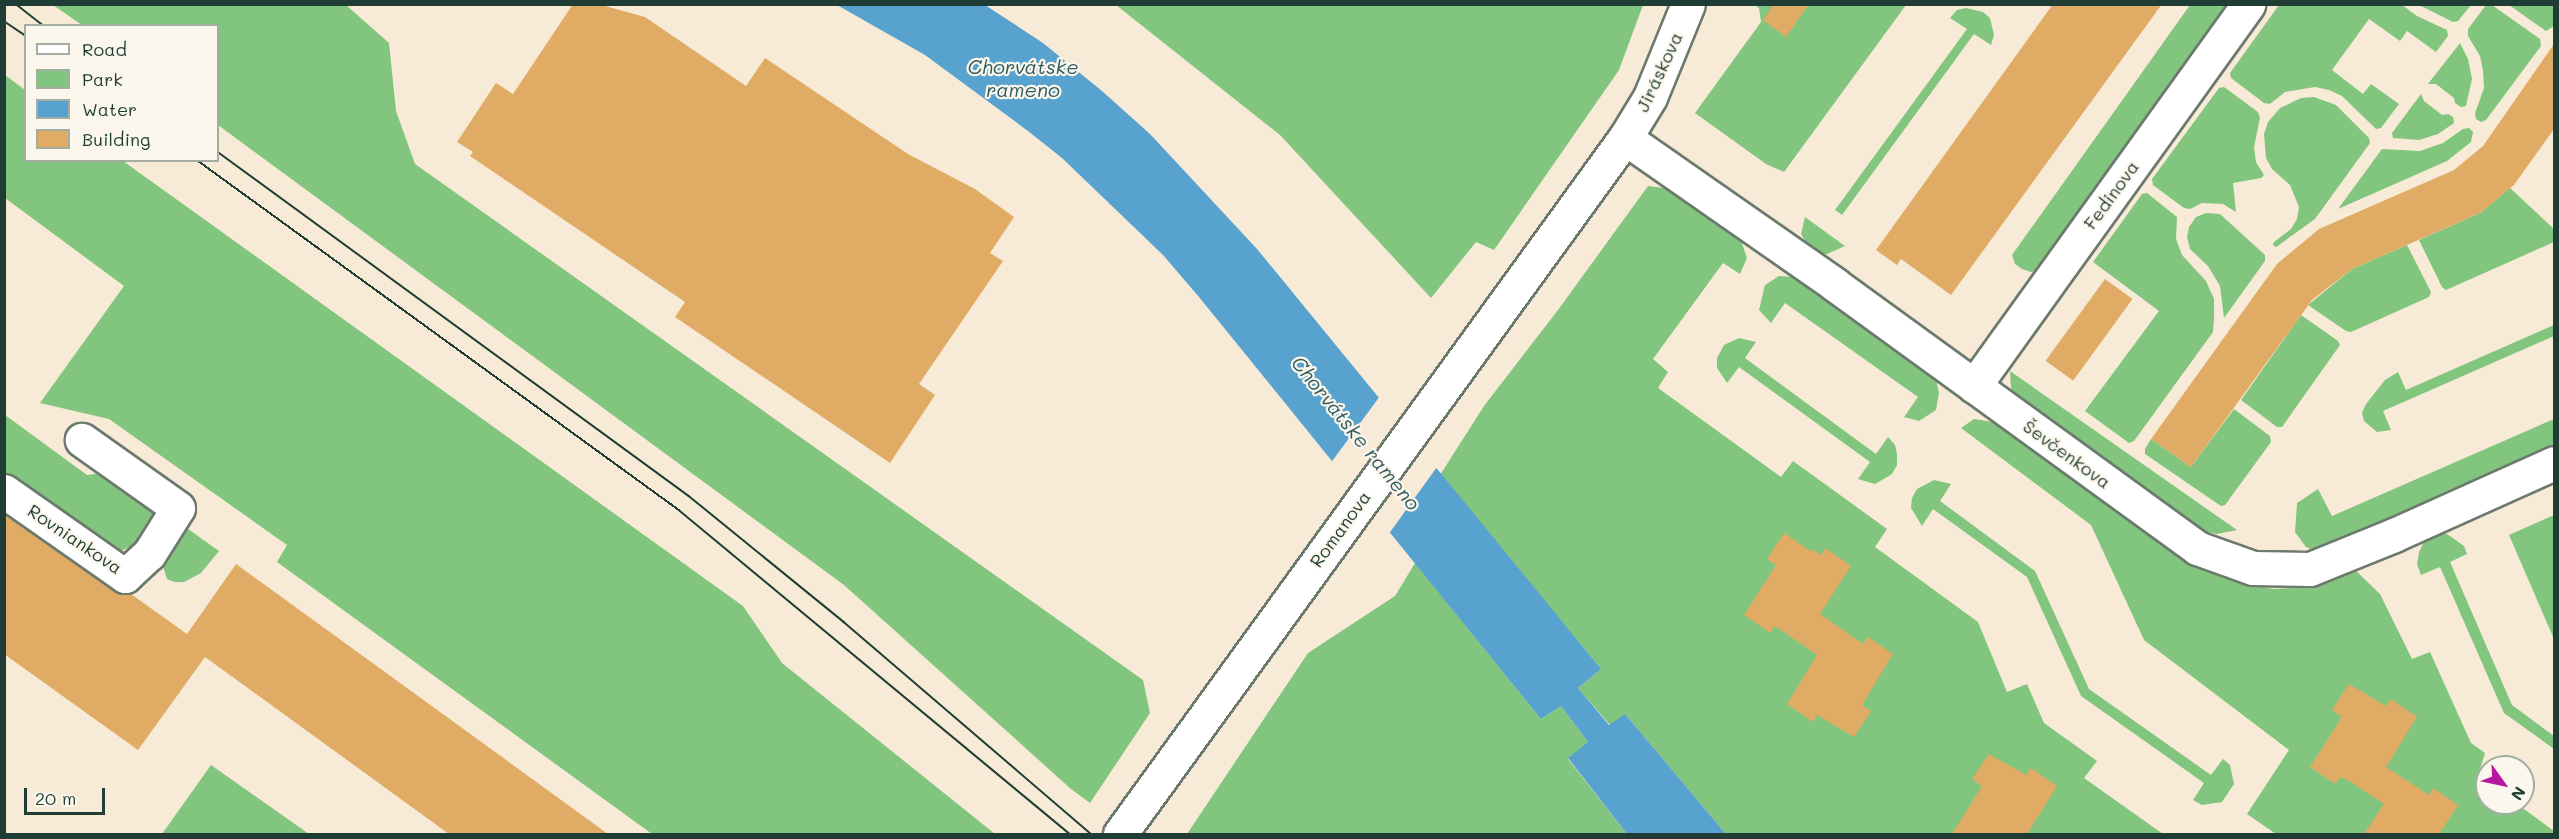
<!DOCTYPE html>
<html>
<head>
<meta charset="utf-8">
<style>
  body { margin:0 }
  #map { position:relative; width:2559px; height:839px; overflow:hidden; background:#f7ebd7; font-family:Mali,sans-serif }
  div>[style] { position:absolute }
  .green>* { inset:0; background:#82c57e }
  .water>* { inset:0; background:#57a2cf }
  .pier>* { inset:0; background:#f7ebd7 }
  .building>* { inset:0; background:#e0ac65; transform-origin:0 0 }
  .roads { filter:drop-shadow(2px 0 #6b7a6d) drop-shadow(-2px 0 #6b7a6d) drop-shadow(0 2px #6b7a6d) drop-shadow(0 -2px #6b7a6d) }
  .minor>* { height:33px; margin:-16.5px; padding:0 16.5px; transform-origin:16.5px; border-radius:16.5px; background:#fff }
  .tram>* { height:1.5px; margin:-0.75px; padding:0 0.75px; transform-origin:0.75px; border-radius:0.75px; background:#1f3d34 }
  span { translate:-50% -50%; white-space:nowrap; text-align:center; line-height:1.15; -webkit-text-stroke:4.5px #fbf7ec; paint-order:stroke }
  .street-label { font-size:18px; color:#1f3d34 }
  .water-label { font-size:20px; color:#305b62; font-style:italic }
  .frame { position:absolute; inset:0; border:6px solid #1f3d34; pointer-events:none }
  .legend { position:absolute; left:24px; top:24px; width:195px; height:138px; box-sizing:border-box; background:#fbf7ec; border:2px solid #a3ada2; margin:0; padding:8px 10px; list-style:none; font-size:18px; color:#1f3d34 }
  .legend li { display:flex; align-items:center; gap:12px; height:30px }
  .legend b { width:30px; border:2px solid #a3ada2 }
  .north { position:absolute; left:2475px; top:755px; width:60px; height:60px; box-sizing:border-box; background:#fbf7ec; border:2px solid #a3ada2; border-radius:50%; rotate:123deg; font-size:16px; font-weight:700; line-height:24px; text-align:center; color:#1f3d34 }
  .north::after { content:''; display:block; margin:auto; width:21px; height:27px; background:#b5179e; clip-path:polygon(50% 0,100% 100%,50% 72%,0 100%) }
  .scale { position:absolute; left:24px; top:788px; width:81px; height:27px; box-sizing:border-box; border:3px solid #1f3d34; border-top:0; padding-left:8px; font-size:18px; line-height:21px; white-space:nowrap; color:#1f3d34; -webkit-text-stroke:4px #fbf7ec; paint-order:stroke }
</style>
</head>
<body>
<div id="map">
  <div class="green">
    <div style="clip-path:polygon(53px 5px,346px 5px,389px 43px,396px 111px,415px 164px,1143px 680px,1150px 713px,1090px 803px,1071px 789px,844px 585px,218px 125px,218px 26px,82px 25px)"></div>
    <div style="clip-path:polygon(1116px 5px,1643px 5px,1619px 70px,1494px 250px,1476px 242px,1431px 298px,1280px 135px)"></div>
    <div style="clip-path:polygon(1755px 5px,1906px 5px,1784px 172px,1766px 164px,1695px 113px,1761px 22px,1759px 8px)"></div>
    <div style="clip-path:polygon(2190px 5px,2232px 5px,2038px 270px,2031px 272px,2022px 269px,2015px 264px,2012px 255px)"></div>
    <div style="clip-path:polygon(2279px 5px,2402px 5px,2417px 16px,2447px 30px,2448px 36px,2436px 52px,2407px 31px,2400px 41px,2369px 19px,2332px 70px,2363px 94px,2371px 84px,2399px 104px,2381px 128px,2376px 129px,2342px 96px,2329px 90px,2315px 87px,2285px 92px,2270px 104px,2264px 103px,2231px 78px,2230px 73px)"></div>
    <div style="clip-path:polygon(2419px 5px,2471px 5px,2458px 21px,2453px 22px)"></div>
    <div style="clip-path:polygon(2486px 5px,2492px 5px,2540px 39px,2541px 46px,2486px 120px,2481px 122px,2476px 119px,2475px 113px,2484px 88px,2483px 70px,2480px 56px,2468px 36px,2468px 29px)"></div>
    <div style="clip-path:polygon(2509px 5px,2554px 5px,2554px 26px,2546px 31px)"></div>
    <div style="clip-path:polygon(1966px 8px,1983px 12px,1990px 18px,1994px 35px,1991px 45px,1974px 34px,1842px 215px,1835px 210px,1967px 29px,1950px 18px,1957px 10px)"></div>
    <div style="clip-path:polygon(2460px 43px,2468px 59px,2472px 79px,2466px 106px,2461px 107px,2455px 103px,2454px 98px,2436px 84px,2428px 84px)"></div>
    <div style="clip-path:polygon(5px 75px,25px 90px,26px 160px,123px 161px,743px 606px,782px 663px,995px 834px,652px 834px,277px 562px,287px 545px,109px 419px,40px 403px,124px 286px,5px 198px)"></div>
    <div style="clip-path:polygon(2224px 87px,2258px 112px,2260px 118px,2254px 147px,2256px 162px,2264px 175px,2261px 178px,2233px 183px,2236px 212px,2223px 204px,2202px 203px,2190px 209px,2184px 208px,2153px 185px,2152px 179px,2219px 88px)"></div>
    <div style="clip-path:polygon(2421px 94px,2424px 101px,2442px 115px,2448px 114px,2453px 117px,2454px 123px,2438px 134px,2419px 140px,2393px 138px,2392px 133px)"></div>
    <div style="clip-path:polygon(2314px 97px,2336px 105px,2369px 138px,2370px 143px,2315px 219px,2276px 247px,2273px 245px,2274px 242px,2291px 229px,2297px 219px,2299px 207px,2290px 185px,2272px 169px,2266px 158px,2264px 134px,2268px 122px,2280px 108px,2301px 98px)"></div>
    <div style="clip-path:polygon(2469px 128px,2473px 132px,2471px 142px,2447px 161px,2338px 209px,2382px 149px,2420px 151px,2443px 143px,2463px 129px)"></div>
    <div style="clip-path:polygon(1648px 186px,1671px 189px,1739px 235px,1747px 258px,1740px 274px,1723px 263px,1653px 359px,1668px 372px,1658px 388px,1781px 477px,1793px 461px,1887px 529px,1875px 547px,1978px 622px,2007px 692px,2027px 684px,2044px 723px,2097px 761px,2084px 778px,2163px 834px,1726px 834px,1625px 714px,1610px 725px,1578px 688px,1601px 669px,1440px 475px,1484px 406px,1558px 310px)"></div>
    <div style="clip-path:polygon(2510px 188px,2554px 229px,2554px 242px,2446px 290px,2442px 287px,2419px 240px,2480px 213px)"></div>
    <div style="clip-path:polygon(2147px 193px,2177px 217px,2176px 239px,2182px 255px,2206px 281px,2214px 299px,2214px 318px,2213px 332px,2134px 441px,2129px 443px,2085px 411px,2159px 311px,2093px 262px,2142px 194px)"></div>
    <div style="clip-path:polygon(2206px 213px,2220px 214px,2265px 255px,2265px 261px,2224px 318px,2220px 286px,2208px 266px,2190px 249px,2187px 237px,2189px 227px,2196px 217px)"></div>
    <div style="clip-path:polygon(1805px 217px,1845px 246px,1827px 254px,1819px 254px,1810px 249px,1801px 234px)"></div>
    <div style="clip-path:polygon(2407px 245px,2431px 292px,2429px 297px,2351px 332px,2346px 331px,2308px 305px,2352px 269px)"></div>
    <div style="clip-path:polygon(1779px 276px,1797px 277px,1935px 375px,1939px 393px,1936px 410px,1919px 421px,1904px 417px,1918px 397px,1785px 303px,1771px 323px,1759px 310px,1765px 285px)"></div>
    <div style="clip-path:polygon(2301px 315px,2338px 341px,2340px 345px,2282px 427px,2277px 427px,2241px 400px)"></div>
    <div style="clip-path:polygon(2554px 325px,2554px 336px,2383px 411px,2391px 430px,2377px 432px,2364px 421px,2362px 413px,2366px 404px,2385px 380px,2398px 372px,2406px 390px)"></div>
    <div style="clip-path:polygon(1739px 338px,1756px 342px,1745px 358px,1876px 454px,1888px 437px,1895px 445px,1897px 454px,1897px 465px,1892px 474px,1875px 484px,1858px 479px,1870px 462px,1739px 367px,1727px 383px,1717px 368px,1717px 358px,1724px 345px)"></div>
    <div style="clip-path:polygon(2010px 371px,2237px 530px,2217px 534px,2197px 530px,2022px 404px,2011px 388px)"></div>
    <div style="clip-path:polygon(2234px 409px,2270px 436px,2271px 442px,2225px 505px,2221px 506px,2145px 454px,2145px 449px,2151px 439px,2191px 467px)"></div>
    <div style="clip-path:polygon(5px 415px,87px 475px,110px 472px,155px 506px,157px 516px,146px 532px,134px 545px,116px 553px,5px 475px)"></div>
    <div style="clip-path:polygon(1974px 419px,1999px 423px,2198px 566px,2239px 583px,2274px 589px,2310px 587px,2353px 568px,2380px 594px,2412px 659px,2430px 652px,2471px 743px,2485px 753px,2478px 776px,2487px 782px,2487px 803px,2516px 803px,2554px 831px,2554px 834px,2276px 834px,2247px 814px,2289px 750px,2144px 640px,2091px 525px,1961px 428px)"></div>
    <div style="clip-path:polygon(2554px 419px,2554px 447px,2331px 548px,2315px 551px,2306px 547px,2295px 532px,2297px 503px,2318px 489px,2332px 516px)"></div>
    <div style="clip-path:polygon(1934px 480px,1951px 484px,1940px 501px,2035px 571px,2089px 689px,2211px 775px,2223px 759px,2230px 765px,2234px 784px,2222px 802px,2202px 805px,2193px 800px,2204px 783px,2081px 696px,2027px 577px,1933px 509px,1922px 526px,1911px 508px,1912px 498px,1917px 489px)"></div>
    <div style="clip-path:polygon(2554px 515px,2554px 639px,2509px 535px)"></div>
    <div style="clip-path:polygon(181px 524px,219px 551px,201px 573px,184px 582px,175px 582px,167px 579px,162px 563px)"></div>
    <div style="clip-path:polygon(2434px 533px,2447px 534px,2464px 546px,2467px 554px,2450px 562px,2512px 705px,2554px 736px,2554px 749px,2504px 713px,2440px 567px,2421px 575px,2417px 564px,2419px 552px,2424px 542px)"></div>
    <div style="clip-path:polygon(1415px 563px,1541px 719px,1561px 706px,1588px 742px,1568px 759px,1627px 834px,1187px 834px,1308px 653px,1395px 596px)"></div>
    <div style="clip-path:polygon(211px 765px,309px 834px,162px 834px)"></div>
  </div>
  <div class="water">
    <div style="clip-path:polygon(837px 5px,985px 5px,1043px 43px,1102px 91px,1150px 134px,1257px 249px,1601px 669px,1578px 688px,1609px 725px,1625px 714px,1726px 834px,1627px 834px,1568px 758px,1588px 742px,1561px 706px,1541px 719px,1199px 297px,1163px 255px,1062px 158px,1028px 131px,925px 55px)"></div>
  </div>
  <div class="pier">
    <div style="clip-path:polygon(1380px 396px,1437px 467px,1388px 535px,1330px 464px)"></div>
  </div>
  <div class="building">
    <div style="clip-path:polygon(573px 4px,598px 4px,645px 17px,746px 86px,765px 58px,908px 154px,975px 189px,1014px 217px,990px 253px,1003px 261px,919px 384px,935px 395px,890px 463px,675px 317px,685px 302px,470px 156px,473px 152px,457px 142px,496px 83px,513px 94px)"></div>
    <div style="clip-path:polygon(1774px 4px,1809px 4px,1786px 37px,1763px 20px)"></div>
    <div style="clip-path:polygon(2053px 4px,2162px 4px,1951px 295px,1901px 259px,1897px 265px,1876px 250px)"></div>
    <div style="clip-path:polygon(2554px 44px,2554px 129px,2514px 185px,2480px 213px,2352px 269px,2312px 300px,2191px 467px,2151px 439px,2277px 264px,2319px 229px,2454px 170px,2483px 146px)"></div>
    <div style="left:2105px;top:279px;width:34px;height:101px;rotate:36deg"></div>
    <div style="clip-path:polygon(4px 514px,114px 591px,131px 594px,187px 634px,236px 564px,608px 834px,449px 834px,205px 657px,138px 750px,4px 654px)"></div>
    <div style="clip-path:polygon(1784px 533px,1810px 551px,1812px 549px,1821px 555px,1825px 548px,1851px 566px,1820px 614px,1863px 644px,1868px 637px,1893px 654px,1862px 705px,1871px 711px,1854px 737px,1817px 715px,1813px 722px,1787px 704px,1817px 655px,1775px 626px,1770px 633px,1744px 615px,1776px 565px,1767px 559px)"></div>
    <div style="clip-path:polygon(2349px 684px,2386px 706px,2391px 699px,2417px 717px,2386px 767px,2429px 795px,2433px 788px,2458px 805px,2439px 834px,2364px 834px,2384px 804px,2351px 782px,2340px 777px,2335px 784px,2310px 767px,2342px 717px,2332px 710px)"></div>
    <div style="clip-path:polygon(1989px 754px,2026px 775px,2031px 768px,2057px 786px,2027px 834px,1952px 834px,1982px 786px,1972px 779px)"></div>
  </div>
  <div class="roads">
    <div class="minor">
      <div style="left:1625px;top:138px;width:255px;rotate:34.9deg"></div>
      <div style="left:1834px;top:284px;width:449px;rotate:36deg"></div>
      <div style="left:2197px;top:548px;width:59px;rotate:19.7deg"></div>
      <div style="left:2253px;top:568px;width:57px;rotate:1deg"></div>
      <div style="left:2310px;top:569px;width:91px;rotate:-22deg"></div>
      <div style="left:2394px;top:535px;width:175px;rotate:-24.2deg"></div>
      <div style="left:1974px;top:386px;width:470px;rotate:-54.3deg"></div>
      <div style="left:4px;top:491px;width:148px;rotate:35.1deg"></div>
      <div style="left:125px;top:576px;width:33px;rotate:-43deg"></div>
      <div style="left:149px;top:554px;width:54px;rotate:-57.8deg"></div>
      <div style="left:178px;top:508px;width:118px;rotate:-144.7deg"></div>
      <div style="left:1120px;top:834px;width:860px;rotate:-54.04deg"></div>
      <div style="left:1625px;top:138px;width:48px;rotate:-58.6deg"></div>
      <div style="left:1650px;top:97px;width:100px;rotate:-67.8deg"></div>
    </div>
  </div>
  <div class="tram">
    <div style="left:16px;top:4px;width:36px;rotate:38deg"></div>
    <div style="left:4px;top:21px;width:27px;rotate:34deg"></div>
    <div style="left:218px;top:152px;width:583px;rotate:36.14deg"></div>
    <div style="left:689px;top:496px;width:200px;rotate:39.1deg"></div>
    <div style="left:844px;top:622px;width:326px;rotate:40.6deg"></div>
    <div style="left:197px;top:160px;width:596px;rotate:35.98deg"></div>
    <div style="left:679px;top:510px;width:508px;rotate:39.65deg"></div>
  </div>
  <div class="street-label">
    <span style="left:1659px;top:72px;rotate:-65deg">Jiráskova</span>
    <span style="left:2111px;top:195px;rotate:-54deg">Fedinova</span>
    <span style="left:2067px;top:454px;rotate:36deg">Ševčenkova</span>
    <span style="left:1340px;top:529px;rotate:-54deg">Romanova</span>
    <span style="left:75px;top:539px;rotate:34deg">Rovniankova</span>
  </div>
  <div class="water-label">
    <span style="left:1023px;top:78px">Chorvátske<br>rameno</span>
    <span style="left:1356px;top:433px;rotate:51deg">Chorvátske rameno</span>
  </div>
  <div class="frame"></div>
  <ul class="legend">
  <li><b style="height:8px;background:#fff"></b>Road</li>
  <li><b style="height:16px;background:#82c57e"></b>Park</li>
  <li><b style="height:16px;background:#57a2cf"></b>Water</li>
  <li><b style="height:16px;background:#e0ac65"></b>Building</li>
  </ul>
  <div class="north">N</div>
  <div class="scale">20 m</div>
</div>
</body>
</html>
